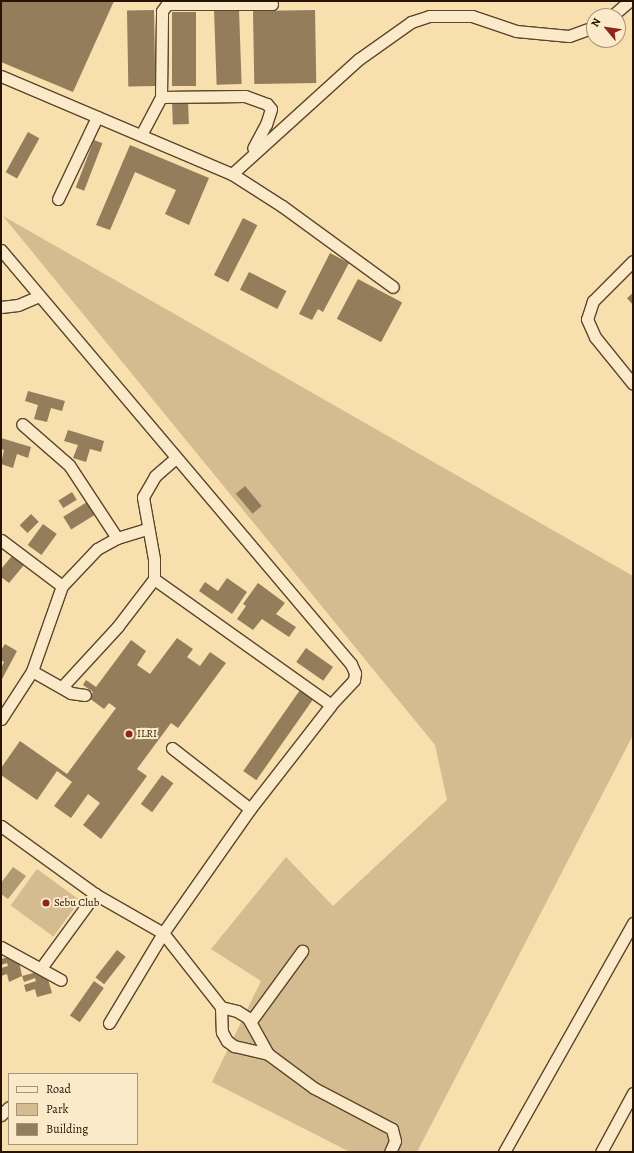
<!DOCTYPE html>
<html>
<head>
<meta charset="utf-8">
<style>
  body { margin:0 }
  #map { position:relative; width:634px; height:1153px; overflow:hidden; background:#f7dfae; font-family:Alegreya,serif }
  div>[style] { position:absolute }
  .green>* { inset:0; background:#d4bc90; transform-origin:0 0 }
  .water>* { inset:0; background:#b09a73 }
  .building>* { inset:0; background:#937d5a; transform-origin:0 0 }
  .roads { filter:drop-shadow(1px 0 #5b462c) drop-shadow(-1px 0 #5b462c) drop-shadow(0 1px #5b462c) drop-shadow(0 -1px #5b462c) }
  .minor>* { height:11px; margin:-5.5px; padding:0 5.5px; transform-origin:5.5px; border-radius:5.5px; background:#faeaca }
  .dots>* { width:11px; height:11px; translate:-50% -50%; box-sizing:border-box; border:2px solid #faeaca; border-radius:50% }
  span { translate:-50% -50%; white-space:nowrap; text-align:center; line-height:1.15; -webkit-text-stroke:4px #faeaca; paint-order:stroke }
  .poi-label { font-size:11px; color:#271300 }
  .left { translate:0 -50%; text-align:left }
  .frame { position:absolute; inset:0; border:2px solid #271300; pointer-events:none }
  .legend { position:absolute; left:8px; top:1073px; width:130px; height:72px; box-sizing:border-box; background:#faeaca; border:1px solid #a69479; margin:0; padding:5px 7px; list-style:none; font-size:12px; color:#271300 }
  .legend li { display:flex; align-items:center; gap:8px; height:20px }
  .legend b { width:20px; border:1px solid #a69479 }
  .north { position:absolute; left:586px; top:8px; width:40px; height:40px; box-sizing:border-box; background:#faeaca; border:1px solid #a69479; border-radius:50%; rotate:299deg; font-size:11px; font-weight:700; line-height:16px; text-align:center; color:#271300 }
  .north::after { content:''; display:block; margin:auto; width:14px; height:18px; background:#8f2418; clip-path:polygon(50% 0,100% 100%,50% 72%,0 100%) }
</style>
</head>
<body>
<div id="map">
  <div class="green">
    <div style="clip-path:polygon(3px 216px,633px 576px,633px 735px,417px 1152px,350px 1152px,212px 1082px,261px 981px,211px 949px,286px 857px,333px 906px,447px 800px,435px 745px)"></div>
    <div style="left:37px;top:869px;width:53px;height:45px;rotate:36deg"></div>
  </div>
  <div class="water">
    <div style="clip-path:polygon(13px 867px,26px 876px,8px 899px,1px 894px,1px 883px)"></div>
  </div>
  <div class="building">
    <div style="clip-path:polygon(1px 1px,114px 1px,73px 92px,1px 62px)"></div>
    <div style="left:239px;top:9px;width:75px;height:25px;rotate:88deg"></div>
    <div style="left:154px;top:10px;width:76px;height:27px;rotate:89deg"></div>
    <div style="left:315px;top:10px;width:73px;height:62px;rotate:89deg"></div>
    <div style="left:172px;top:12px;width:24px;height:74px"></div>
    <div style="left:188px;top:100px;width:24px;height:16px;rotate:88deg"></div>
    <div style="left:28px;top:132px;width:13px;height:46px;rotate:29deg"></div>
    <div style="left:94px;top:140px;width:9px;height:51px;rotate:21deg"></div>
    <div style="clip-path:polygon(130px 145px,209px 178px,189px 225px,165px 214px,176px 190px,135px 172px,110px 230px,96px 225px)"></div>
    <div style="left:243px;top:218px;width:16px;height:64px;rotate:27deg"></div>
    <div style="clip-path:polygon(330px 253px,349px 263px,323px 312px,318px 309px,312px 320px,299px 314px)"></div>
    <div style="left:249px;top:272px;width:42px;height:20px;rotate:27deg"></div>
    <div style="left:358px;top:279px;width:50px;height:45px;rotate:28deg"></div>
    <div style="clip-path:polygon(633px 293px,633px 305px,627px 298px)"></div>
    <div style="clip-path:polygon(28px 391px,65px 401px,62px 411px,51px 408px,47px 422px,34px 419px,38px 405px,25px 401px)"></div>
    <div style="clip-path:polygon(68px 430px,104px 441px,101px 452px,90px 449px,86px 462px,73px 458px,78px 445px,64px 441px)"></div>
    <div style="clip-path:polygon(1px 438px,31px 447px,28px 458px,17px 454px,13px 468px,1px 464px,4px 450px,1px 449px)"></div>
    <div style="left:245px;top:486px;width:26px;height:12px;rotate:50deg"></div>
    <div style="left:72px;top:492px;width:9px;height:16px;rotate:58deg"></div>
    <div style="left:87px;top:502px;width:15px;height:28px;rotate:58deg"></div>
    <div style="left:31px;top:514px;width:11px;height:16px;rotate:45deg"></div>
    <div style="left:43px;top:524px;width:17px;height:26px;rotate:36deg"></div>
    <div style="clip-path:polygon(12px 556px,24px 565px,9px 583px,1px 577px,1px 569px)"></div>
    <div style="clip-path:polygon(227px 578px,247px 592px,232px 614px,199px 591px,205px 582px,218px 591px)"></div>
    <div style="clip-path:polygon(258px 583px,285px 603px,276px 614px,296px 627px,289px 637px,262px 619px,253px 630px,237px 619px,246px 606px,243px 604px)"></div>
    <div style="clip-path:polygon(177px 638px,193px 649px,187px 657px,200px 666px,210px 652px,226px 663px,178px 728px,171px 723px,137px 769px,147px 776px,101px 839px,83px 825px,100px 803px,88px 794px,71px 818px,54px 806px,72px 782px,57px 771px,37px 800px,1px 775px,1px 768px,20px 741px,67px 774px,116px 708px,109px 703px,104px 709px,89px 698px,93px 692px,83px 685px,86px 680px,96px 687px,131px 640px,146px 651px,137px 665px,150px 674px)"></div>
    <div style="clip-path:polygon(5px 644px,17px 651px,1px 681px,1px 668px,4px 662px,1px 660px,1px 650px)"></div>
    <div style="left:306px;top:648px;width:33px;height:17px;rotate:35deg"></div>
    <div style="left:300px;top:690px;width:16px;height:99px;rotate:35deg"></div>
    <div style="left:162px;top:775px;width:14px;height:36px;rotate:36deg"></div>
    <div style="left:117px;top:950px;width:11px;height:35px;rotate:38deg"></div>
    <div style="clip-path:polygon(13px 956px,14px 962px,19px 961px,22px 976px,9px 982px,7px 974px,1px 976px,1px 968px,8px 966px,7px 963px,1px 965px,1px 959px)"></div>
    <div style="clip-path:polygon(41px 971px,43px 977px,47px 976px,52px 993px,37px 997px,35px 989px,26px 992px,24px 985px,36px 981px,35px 978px,24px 982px,22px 976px)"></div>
    <div style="left:94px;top:981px;width:12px;height:42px;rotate:35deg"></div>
  </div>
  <div class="roads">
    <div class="minor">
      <div style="left:612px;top:16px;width:23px;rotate:-41deg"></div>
      <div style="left:1px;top:76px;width:251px;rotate:23deg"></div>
      <div style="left:232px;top:174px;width:171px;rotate:-42.2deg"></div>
      <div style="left:359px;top:59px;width:64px;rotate:-35.4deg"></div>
      <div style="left:411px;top:22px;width:19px;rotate:-18deg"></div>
      <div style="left:429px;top:16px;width:43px"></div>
      <div style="left:472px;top:16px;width:46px;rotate:18.8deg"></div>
      <div style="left:516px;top:31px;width:53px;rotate:5.4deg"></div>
      <div style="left:569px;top:36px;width:27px;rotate:-20deg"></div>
      <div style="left:161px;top:97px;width:84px;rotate:-0.7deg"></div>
      <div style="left:245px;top:96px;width:23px;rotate:20deg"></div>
      <div style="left:267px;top:104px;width:6px;rotate:51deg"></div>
      <div style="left:271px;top:109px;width:16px;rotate:108deg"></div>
      <div style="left:266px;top:124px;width:27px;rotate:118deg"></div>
      <div style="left:141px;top:135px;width:43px;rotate:-62.2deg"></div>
      <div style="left:161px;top:97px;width:86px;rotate:-89.3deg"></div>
      <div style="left:162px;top:11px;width:9px;rotate:-54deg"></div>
      <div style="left:167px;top:4px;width:105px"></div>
      <div style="left:232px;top:174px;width:59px;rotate:32.6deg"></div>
      <div style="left:282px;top:206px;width:137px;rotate:36.1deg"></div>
      <div style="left:58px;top:199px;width:91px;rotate:-64.6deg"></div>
      <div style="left:1px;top:250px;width:542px;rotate:49.79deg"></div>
      <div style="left:351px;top:664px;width:10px;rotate:66deg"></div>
      <div style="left:355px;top:673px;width:7px;rotate:98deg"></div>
      <div style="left:354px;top:680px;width:34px;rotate:133deg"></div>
      <div style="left:331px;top:705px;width:132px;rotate:127.9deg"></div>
      <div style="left:250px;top:809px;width:151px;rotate:125.1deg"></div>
      <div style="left:163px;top:933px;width:78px;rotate:-150.2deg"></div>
      <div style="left:95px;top:894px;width:116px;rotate:-144.1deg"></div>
      <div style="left:633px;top:261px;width:57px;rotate:135deg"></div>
      <div style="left:593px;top:301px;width:19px;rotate:108deg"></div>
      <div style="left:587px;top:319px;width:20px;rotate:66deg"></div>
      <div style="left:595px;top:337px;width:60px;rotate:51deg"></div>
      <div style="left:1px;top:307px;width:17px;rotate:-7deg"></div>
      <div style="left:18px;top:305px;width:23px;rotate:-23deg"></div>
      <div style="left:117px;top:538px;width:31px;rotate:-17deg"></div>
      <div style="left:1px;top:540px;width:76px;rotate:37deg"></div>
      <div style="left:154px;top:579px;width:217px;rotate:35.4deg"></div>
      <div style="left:32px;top:671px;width:45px;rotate:29.4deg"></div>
      <div style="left:71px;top:693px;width:14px;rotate:8deg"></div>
      <div style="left:62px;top:687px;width:83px;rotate:-47.4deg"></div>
      <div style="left:118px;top:626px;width:59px;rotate:-52.5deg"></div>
      <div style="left:154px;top:579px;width:20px;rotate:-90deg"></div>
      <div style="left:154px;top:559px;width:63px;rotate:-100.1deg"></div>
      <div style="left:143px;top:497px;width:24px;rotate:-60deg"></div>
      <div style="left:155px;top:476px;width:28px;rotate:-41deg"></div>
      <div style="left:1px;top:719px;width:57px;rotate:-57.1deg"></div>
      <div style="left:32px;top:671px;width:90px;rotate:-70.6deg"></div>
      <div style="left:62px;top:586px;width:51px;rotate:-46.6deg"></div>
      <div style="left:97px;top:549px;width:23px;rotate:-29deg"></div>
      <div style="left:117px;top:538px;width:87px;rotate:-123.3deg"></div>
      <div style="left:69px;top:465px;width:62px;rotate:-138.9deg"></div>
      <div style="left:172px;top:748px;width:99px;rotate:38deg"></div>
      <div style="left:1px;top:947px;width:68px;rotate:28.8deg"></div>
      <div style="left:41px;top:968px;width:92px;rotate:-53.9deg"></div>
      <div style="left:221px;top:1007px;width:16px;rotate:14deg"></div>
      <div style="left:237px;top:1011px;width:13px;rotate:32deg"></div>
      <div style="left:248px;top:1018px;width:41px;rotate:60.9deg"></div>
      <div style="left:251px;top:1021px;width:87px;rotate:-53.9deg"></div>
      <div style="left:109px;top:1023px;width:105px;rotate:-59deg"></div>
      <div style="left:163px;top:933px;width:94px;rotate:51.9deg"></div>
      <div style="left:221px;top:1007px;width:25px;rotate:88deg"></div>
      <div style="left:222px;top:1032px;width:10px;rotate:61deg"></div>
      <div style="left:227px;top:1041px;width:9px;rotate:36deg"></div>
      <div style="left:234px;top:1046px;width:35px;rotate:13deg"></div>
      <div style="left:268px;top:1054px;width:57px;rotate:36.5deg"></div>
      <div style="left:314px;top:1088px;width:88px;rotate:27.7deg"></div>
      <div style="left:392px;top:1129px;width:12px;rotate:76deg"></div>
      <div style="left:395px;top:1141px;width:12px;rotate:114deg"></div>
      <div style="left:1px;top:1115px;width:11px;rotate:-45deg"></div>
      <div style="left:504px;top:1152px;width:263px;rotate:-60.6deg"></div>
      <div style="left:601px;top:1152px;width:67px;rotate:-61.5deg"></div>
    </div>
  </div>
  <div class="dots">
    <div style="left:129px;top:734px;background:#8f2418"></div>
    <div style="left:46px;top:903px;background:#8f2418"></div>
  </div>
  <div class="poi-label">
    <span class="left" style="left:137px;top:734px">ILRI</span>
    <span class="left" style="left:54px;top:903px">Sebu Club</span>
  </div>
  <div class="frame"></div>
  <ul class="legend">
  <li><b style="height:5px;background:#faeaca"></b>Road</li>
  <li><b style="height:11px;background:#d4bc90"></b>Park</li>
  <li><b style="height:11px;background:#937d5a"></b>Building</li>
  </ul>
  <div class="north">N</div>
</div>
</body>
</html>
